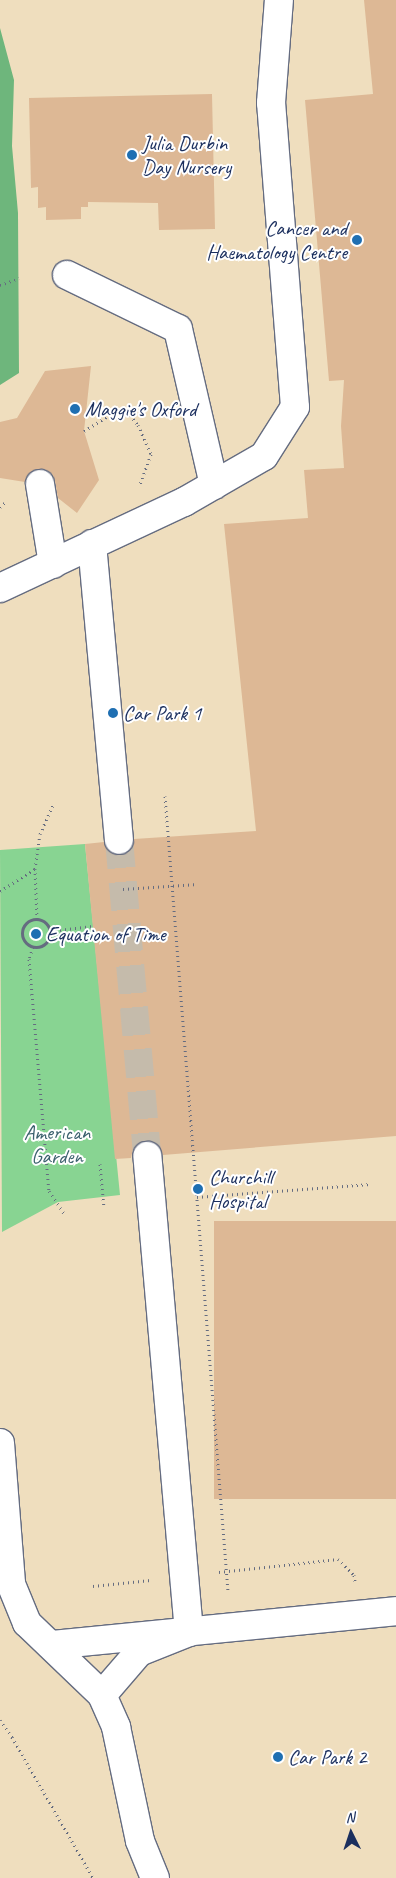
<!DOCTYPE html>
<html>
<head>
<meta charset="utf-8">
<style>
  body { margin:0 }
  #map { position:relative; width:396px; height:1878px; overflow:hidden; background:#efdebe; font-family:Caveat,sans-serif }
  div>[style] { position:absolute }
  .green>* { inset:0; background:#88d492 }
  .forest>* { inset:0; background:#6eb67c }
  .building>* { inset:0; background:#ddb895; transform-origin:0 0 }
  .minor-tunnel>* { height:28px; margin-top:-14px; transform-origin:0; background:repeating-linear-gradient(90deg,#c5bbab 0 28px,transparent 0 42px) }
  .path>* { height:3px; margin-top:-1.5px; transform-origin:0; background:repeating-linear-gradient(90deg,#656c80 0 1px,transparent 0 5px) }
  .path>.ring { margin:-1.5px; padding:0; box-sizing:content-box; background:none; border:3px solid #656c80; border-radius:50% }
  .roads { filter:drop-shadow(1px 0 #656c80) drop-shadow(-1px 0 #656c80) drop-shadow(0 1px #656c80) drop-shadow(0 -1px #656c80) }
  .minor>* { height:28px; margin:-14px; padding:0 14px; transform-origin:14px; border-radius:14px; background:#fff }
  .dots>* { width:14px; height:14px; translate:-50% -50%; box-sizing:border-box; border:2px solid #fff; border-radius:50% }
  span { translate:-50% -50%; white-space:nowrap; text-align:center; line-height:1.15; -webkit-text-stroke:4px #fff; paint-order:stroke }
  .poi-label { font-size:21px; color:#1b2f5e }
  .left { translate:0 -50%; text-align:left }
  .right { translate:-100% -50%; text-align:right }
  .park-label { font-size:21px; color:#3c616e }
  .north { position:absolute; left:326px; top:1808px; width:50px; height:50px; -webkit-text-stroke:4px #fff; paint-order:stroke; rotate:356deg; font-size:14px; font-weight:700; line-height:20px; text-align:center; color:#1b2f5e }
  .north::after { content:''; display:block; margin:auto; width:18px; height:22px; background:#1b2f5e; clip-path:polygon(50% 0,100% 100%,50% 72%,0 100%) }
</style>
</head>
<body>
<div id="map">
  <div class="green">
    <div style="clip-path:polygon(85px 844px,120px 1195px,58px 1202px,2px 1232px,0 850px)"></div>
  </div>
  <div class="forest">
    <div style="clip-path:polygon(0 28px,14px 80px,12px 146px,18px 213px,19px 373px,0 385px)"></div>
  </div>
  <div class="building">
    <div style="clip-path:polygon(364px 0,396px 0,396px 1136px,163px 1155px,160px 1147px,154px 1142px,145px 1141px,138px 1143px,133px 1149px,131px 1158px,115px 1159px,85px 844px,104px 842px,107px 849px,112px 854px,120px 856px,128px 852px,133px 847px,134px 839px,256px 831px,224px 524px,308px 518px,304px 470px,344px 468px,341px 426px,344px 380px,329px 381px,305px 100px,373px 94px)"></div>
    <div style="clip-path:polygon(212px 94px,215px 229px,159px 230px,158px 203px,88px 202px,88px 207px,81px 207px,81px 219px,46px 220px,46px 207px,38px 208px,38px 187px,31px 188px,29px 98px)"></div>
    <div style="clip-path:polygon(91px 366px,84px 431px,99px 480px,77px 513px,58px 498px,55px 481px,52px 474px,46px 470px,38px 469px,31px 472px,25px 482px,0 478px,0 422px,17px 418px,45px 371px)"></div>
    <div style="left:396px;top:1221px;width:278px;height:182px;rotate:90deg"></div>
  </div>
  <div class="minor-tunnel">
    <div style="left:119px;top:840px;width:317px;rotate:84.9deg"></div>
  </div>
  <div class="path">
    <div style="left:0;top:285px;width:20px;rotate:-20deg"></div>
    <div style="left:84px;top:431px;width:36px;rotate:-32deg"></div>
    <div style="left:115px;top:412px;width:15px;rotate:11deg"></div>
    <div style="left:130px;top:415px;width:13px;rotate:51deg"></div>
    <div style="left:138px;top:425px;width:32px;rotate:66deg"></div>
    <div style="left:151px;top:454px;width:32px;rotate:110deg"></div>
    <div style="left:0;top:507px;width:9px;rotate:-41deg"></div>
    <div style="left:165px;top:796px;width:798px;rotate:85.47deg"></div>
    <div style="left:123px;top:889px;width:75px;rotate:-3.8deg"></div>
    <div style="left:0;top:891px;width:41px;rotate:-32.2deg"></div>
    <div class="ring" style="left:22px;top:919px;width:25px;height:25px"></div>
    <div style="left:37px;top:919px;width:50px;rotate:-92.3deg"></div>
    <div style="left:35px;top:869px;width:35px;rotate:-82deg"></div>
    <div style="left:40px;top:834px;width:32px;rotate:-66deg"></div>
    <div style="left:50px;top:931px;width:43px;rotate:-6.6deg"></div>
    <div style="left:33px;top:947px;width:13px;rotate:108deg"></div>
    <div style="left:29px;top:959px;width:233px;rotate:85.1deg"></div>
    <div style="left:49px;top:1191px;width:27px;rotate:56deg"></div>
    <div style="left:100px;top:1164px;width:44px;rotate:84.8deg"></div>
    <div style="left:197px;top:1197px;width:174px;rotate:-4.3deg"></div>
    <div style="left:219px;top:1572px;width:120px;rotate:-6.2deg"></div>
    <div style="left:338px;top:1559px;width:23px;rotate:45deg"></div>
    <div style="left:354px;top:1575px;width:6px;rotate:81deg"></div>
    <div style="left:93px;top:1586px;width:58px;rotate:-5.9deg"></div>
    <div style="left:0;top:1720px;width:21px;rotate:55deg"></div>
    <div style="left:12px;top:1737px;width:163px;rotate:60.1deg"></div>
  </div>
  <div class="roads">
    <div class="minor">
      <div style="left:67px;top:275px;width:123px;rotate:25.9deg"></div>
      <div style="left:178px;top:329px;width:160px;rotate:77deg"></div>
      <div style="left:40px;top:484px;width:81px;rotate:80.8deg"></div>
      <div style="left:92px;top:544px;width:297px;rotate:84.8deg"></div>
      <div style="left:0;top:588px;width:203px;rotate:-25.1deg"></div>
      <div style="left:184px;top:502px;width:92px;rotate:-29.9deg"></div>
      <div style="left:264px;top:456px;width:58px;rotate:-57.7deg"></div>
      <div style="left:295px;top:407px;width:305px;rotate:-94.5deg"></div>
      <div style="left:271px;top:103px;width:103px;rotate:-85.6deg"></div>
      <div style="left:0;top:1443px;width:141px;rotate:85.5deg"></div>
      <div style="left:11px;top:1584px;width:42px;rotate:67.7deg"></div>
      <div style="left:27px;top:1623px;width:104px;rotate:43.8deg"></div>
      <div style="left:102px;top:1695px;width:35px;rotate:66deg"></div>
      <div style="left:116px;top:1727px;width:116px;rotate:78.1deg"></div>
      <div style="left:140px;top:1841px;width:40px;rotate:68deg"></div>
      <div style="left:51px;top:1645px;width:347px;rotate:-5.6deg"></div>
      <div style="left:102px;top:1695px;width:57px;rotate:-49.3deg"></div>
      <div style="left:139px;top:1652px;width:54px;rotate:-21.8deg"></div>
      <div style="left:189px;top:1632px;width:478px;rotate:-95deg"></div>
    </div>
  </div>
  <div class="dots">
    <div style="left:132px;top:155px;background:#1f6fb2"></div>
    <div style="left:357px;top:240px;background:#1f6fb2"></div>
    <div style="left:75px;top:409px;background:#1f6fb2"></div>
    <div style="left:113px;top:713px;background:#1f6fb2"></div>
    <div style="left:36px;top:934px;background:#1f6fb2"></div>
    <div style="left:198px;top:1189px;background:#1f6fb2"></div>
    <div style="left:278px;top:1757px;background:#1f6fb2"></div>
  </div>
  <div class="poi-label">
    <span class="left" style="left:142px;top:155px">Julia Durbin<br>Day Nursery</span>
    <span class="right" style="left:347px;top:240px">Cancer and<br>Haematology Centre</span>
    <span class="left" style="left:85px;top:409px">Maggie's Oxford</span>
    <span class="left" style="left:123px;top:713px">Car Park 1</span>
    <span class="left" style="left:46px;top:934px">Equation of Time</span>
    <span class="left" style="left:209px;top:1189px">Churchill<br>Hospital</span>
    <span class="left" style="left:288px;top:1757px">Car Park 2</span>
  </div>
  <div class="park-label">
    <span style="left:57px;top:1144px">American<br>Garden</span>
  </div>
  <div class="north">N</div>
</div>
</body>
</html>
